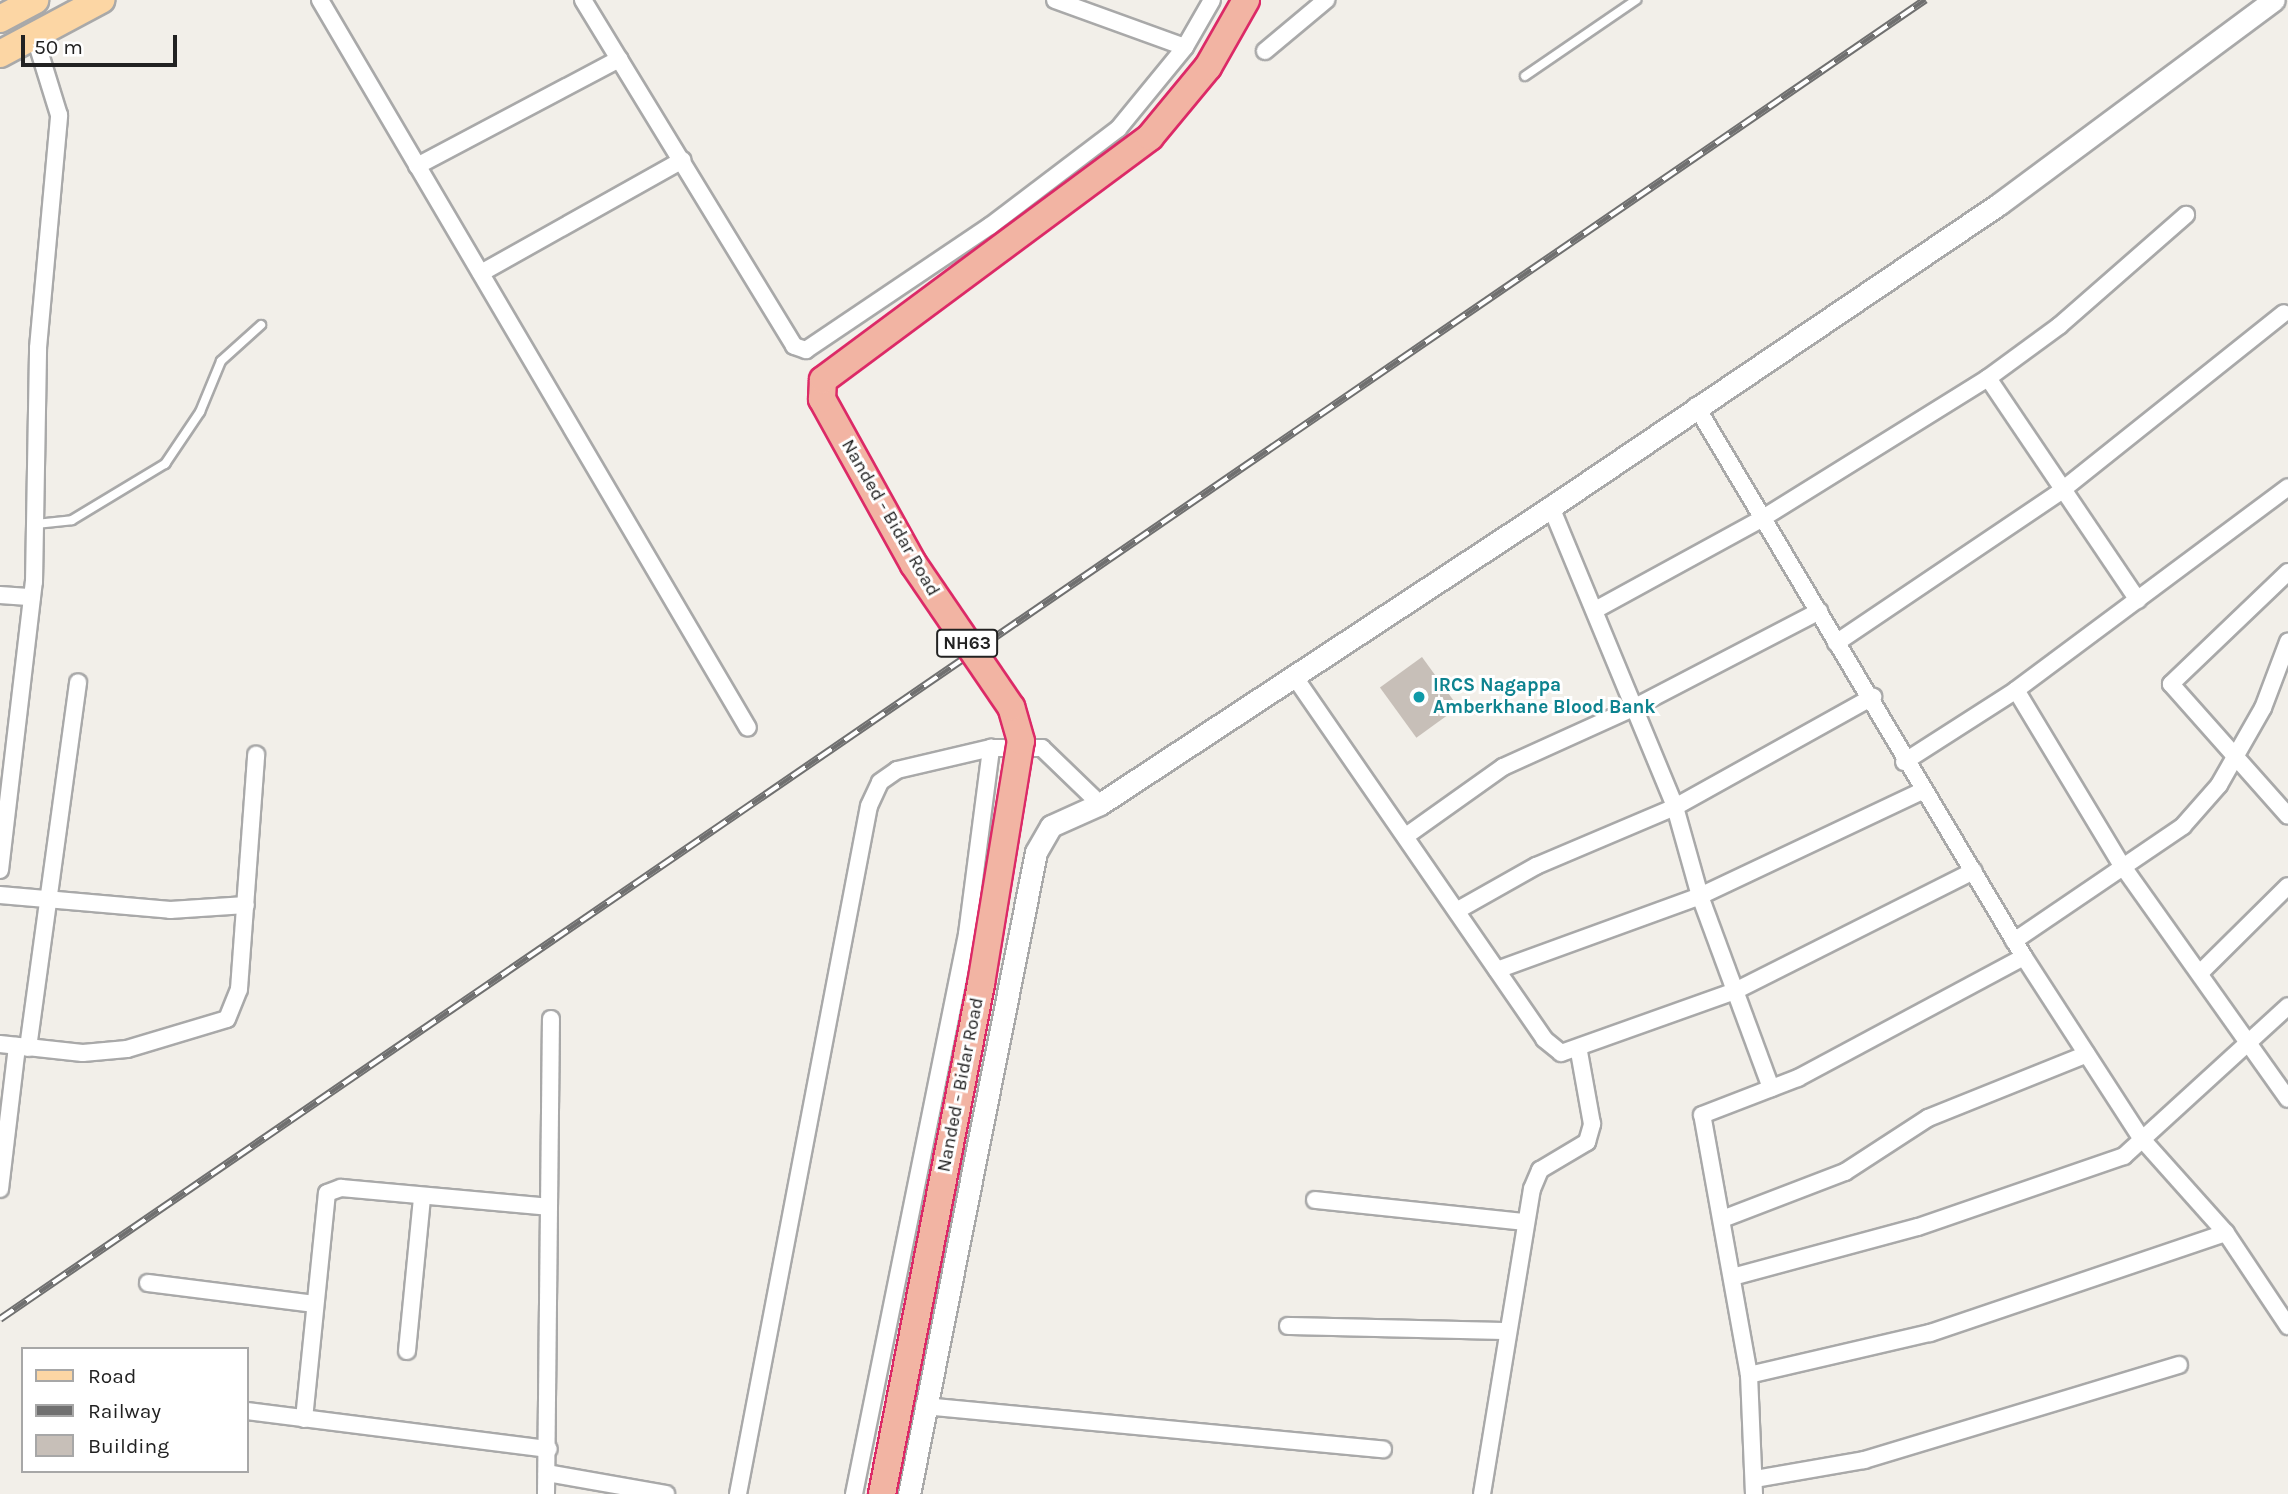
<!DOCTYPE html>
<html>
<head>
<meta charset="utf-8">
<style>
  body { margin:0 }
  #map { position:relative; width:2288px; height:1494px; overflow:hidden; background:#f2efe9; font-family:Karla,sans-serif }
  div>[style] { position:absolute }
  .building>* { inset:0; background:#c7bfb8; transform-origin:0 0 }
  .roads { filter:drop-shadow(2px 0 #a9a9a9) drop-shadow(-2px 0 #a9a9a9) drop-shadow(0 2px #a9a9a9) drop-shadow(0 -2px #a9a9a9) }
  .service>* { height:8px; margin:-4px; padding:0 4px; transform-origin:4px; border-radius:4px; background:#fff }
  .minor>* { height:16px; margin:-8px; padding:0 8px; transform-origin:8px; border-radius:8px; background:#fff }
  .tertiary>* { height:21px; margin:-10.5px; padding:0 10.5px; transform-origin:10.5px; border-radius:10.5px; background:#fff }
  .primary>* { height:26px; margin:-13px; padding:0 13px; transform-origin:13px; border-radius:13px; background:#fcd6a4 }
  .rail>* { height:8px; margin-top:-4px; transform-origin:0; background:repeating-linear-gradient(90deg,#fff 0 16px,#707070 0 32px); box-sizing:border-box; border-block:2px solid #707070 }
  .bridges { filter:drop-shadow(2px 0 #dc2a67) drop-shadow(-2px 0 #dc2a67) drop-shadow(0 2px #dc2a67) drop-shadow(0 -2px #dc2a67) }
  .trunk-bridge>* { height:26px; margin:-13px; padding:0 13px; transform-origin:13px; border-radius:13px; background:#f2b4a3 }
  .dots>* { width:19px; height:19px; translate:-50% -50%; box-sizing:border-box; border:4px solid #fff; border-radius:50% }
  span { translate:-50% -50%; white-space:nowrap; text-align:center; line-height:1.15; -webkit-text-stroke:6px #fff; paint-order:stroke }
  .shield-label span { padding:2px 5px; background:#fff; border:2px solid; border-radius:5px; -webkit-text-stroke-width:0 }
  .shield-label { font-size:18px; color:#222; font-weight:700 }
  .street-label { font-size:19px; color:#222 }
  .culture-label { font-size:19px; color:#0d838f; font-weight:700 }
  .left { translate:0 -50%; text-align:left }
  .legend { position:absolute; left:21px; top:1347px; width:228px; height:126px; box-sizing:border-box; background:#fff; border:2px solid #a7a7a7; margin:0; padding:9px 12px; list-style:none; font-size:21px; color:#222 }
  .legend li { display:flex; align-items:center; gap:14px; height:35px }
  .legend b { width:35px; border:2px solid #a7a7a7 }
  .scale { position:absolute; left:21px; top:35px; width:156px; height:32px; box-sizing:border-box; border:4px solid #222; border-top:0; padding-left:9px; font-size:21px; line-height:24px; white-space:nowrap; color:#222; -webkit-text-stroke:5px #fff; paint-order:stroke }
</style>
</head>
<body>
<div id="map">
  <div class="building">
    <div style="left:1422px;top:657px;width:62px;height:52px;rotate:54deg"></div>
  </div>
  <div class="roads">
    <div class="service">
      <div style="left:1525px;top:76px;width:135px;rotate:-34.4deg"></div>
      <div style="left:36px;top:524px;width:36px;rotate:-6deg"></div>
      <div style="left:72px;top:520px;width:109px;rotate:-31.1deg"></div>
      <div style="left:165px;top:464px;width:63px;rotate:-56.1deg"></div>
      <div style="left:200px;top:412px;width:55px;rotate:-67.6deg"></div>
      <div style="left:221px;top:361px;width:54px;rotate:-42deg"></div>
    </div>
    <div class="minor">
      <div style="left:320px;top:0;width:844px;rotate:59.55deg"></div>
      <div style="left:583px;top:0;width:405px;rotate:58.6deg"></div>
      <div style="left:794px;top:346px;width:13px;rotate:18deg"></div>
      <div style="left:806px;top:350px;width:222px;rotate:-34deg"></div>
      <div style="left:990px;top:226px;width:161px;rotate:-37.2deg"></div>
      <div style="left:1118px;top:129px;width:106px;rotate:-50.7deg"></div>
      <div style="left:1185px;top:47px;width:54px;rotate:-60.1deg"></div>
      <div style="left:1055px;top:0;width:138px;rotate:19.9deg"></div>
      <div style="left:1265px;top:51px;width:80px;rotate:-39.9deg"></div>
      <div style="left:417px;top:166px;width:229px;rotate:-27.9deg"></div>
      <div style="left:481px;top:273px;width:231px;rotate:-29.3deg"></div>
      <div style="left:1988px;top:378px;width:268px;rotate:56deg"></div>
      <div style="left:1696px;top:406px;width:641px;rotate:59.24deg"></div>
      <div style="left:2024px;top:957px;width:216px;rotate:57.1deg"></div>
      <div style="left:2141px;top:1138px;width:127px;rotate:48.2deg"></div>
      <div style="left:2226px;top:1233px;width:112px;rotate:56.3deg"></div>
      <div style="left:1551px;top:507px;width:325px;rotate:67.5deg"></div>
      <div style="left:1675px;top:807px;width:92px;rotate:74.3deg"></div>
      <div style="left:1700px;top:896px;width:205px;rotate:69.7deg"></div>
      <div style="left:2288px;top:572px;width:162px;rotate:136.3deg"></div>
      <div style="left:2171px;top:684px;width:176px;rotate:48.4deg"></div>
      <div style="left:0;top:595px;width:32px;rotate:4deg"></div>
      <div style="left:1597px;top:609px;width:189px;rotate:-28.7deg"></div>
      <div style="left:1763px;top:518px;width:265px;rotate:-31.9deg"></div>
      <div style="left:1988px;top:378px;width:88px;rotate:-36.2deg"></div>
      <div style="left:2059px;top:326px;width:169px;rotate:-41.2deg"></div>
      <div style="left:1836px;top:643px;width:272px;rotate:-34deg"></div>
      <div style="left:2061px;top:491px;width:285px;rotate:-38.6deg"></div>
      <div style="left:1294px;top:676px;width:441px;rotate:55.4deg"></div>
      <div style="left:1544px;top:1039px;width:22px;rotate:39deg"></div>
      <div style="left:1561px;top:1053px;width:185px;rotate:-19.6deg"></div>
      <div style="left:1735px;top:991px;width:267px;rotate:-26.7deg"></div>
      <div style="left:2016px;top:690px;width:203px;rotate:58.9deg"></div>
      <div style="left:2121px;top:864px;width:288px;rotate:54.6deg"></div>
      <div style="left:1904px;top:762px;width:133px;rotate:-32.7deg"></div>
      <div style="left:2016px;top:690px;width:339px;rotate:-36.7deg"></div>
      <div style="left:1406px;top:836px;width:119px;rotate:-35.4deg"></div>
      <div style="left:1503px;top:767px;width:143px;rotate:-24.4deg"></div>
      <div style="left:1633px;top:708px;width:210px;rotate:-27.5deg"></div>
      <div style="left:0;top:870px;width:290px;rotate:-83.3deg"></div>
      <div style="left:34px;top:582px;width:234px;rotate:-89deg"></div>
      <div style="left:38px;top:348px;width:234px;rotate:-84.8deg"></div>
      <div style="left:59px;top:115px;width:85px;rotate:-107.2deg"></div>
      <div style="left:0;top:895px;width:171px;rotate:5deg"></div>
      <div style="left:170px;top:910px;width:76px;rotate:-3.8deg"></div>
      <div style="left:1458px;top:910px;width:90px;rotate:-29.4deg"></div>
      <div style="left:1536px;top:866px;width:151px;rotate:-23deg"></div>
      <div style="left:1675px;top:807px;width:227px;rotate:-29.1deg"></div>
      <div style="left:2014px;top:941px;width:204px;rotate:-34.2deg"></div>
      <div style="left:2183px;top:826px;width:55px;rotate:-48.7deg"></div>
      <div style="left:2219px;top:785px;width:89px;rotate:-60.3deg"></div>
      <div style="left:2263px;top:708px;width:71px;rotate:-69.3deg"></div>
      <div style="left:1497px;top:970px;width:216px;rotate:-20deg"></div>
      <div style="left:1700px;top:896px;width:248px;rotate:-25.3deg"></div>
      <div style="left:2201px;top:972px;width:122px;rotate:-44.7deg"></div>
      <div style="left:0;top:1044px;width:83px;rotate:6.2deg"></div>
      <div style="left:83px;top:1053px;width:44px;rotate:-5.2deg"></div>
      <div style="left:127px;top:1049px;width:104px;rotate:-16.7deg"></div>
      <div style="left:227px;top:1019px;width:32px;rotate:-68deg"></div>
      <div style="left:239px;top:989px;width:235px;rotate:-85.8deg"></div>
      <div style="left:28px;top:1048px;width:369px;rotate:-82.2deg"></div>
      <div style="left:0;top:1189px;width:144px;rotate:-83.2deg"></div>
      <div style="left:1315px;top:1200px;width:211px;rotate:6deg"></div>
      <div style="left:1725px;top:1218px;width:129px;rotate:-21deg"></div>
      <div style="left:1845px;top:1172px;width:99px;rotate:-33deg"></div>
      <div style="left:1928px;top:1118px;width:171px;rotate:-21.9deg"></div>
      <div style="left:1736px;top:1276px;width:188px;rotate:-15.1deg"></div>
      <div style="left:1918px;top:1227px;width:218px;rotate:-19deg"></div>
      <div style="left:2124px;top:1156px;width:222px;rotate:-42.4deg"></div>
      <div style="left:148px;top:1283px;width:168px;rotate:7.2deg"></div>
      <div style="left:1288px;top:1326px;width:218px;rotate:1.3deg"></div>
      <div style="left:407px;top:1351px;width:154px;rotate:-84.4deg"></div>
      <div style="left:1749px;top:1375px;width:186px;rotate:-13.1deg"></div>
      <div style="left:1930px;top:1333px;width:312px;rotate:-18.7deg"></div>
      <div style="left:924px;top:1406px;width:461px;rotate:5.4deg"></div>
      <div style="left:247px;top:1411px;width:304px;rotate:7.2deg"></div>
      <div style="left:304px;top:1419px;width:227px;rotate:-84.2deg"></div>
      <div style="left:327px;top:1193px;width:15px;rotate:-20deg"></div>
      <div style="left:341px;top:1188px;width:208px;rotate:5.2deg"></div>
      <div style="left:547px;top:1473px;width:121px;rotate:10deg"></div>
      <div style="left:1755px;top:1479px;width:111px;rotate:-9.9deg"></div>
      <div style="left:1864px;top:1460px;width:329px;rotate:-16.8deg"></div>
      <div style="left:546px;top:1494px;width:475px;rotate:-89.4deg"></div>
      <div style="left:738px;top:1494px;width:700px;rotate:-79.22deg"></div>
      <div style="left:869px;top:806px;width:26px;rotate:-65deg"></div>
      <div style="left:880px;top:782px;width:21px;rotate:-35deg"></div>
      <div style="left:897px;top:770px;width:97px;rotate:-13.2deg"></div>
      <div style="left:854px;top:1494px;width:571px;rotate:-78.59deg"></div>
      <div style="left:967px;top:934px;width:188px;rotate:-82.6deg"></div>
      <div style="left:991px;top:748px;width:51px"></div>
      <div style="left:1042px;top:748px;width:81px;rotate:44deg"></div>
      <div style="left:1482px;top:1494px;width:309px;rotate:-80.7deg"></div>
      <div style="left:1532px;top:1189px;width:21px;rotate:-67deg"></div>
      <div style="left:1540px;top:1170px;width:55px;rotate:-30.8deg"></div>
      <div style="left:1587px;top:1142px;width:19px;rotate:-74deg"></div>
      <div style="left:1592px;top:1124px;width:73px;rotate:-100.2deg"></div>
      <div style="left:1754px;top:1494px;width:119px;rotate:-92.4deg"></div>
      <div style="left:1749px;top:1375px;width:264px;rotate:-100.2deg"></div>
      <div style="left:1702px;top:1115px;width:103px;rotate:-21.1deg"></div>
      <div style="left:1798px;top:1078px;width:256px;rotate:-28.2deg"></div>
    </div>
    <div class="tertiary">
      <div style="left:909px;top:1494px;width:654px;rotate:-78.81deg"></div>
      <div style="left:1036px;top:852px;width:30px;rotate:-60deg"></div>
      <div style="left:1051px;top:826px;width:54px;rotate:-24.2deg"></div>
      <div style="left:1100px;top:804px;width:540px;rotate:-33.37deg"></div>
      <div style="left:1551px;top:507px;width:541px;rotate:-34.07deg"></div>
      <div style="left:1999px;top:204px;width:342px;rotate:-36.6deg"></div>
    </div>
    <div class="primary">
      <div style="left:0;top:19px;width:40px;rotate:-28deg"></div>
      <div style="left:0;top:54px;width:115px;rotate:-28.1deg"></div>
    </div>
  </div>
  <div class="rail">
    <div style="left:0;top:1319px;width:2334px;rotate:-34.42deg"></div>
  </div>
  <div class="bridges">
    <div class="trunk-bridge">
      <div style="left:882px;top:1494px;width:520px;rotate:-79.01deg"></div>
      <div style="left:981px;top:984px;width:246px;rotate:-80.7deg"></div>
      <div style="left:1021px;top:741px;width:35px;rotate:-106deg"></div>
      <div style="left:1011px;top:707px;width:172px;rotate:-124.3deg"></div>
      <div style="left:914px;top:565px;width:190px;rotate:-119deg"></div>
      <div style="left:822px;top:399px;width:19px;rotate:-87deg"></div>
      <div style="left:823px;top:380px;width:407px;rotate:-36.6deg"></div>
      <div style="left:1150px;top:137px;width:91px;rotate:-50.4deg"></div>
      <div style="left:1208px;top:67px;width:77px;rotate:-60.4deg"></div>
    </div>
  </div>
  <div class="dots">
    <div style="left:1419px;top:697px;background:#0f9aa8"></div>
  </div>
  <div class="shield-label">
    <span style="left:967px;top:643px">NH63</span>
  </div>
  <div class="street-label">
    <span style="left:890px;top:518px;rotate:60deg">Nanded - Bidar Road</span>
    <span style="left:961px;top:1085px;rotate:-79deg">Nanded - Bidar Road</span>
  </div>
  <div class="culture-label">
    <span class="left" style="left:1433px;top:697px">IRCS Nagappa<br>Amberkhane Blood Bank</span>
  </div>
  <ul class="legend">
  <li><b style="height:9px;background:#fcd6a4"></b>Road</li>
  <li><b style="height:9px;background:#707070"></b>Railway</li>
  <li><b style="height:19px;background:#c7bfb8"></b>Building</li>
  </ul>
  <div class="scale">50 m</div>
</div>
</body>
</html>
